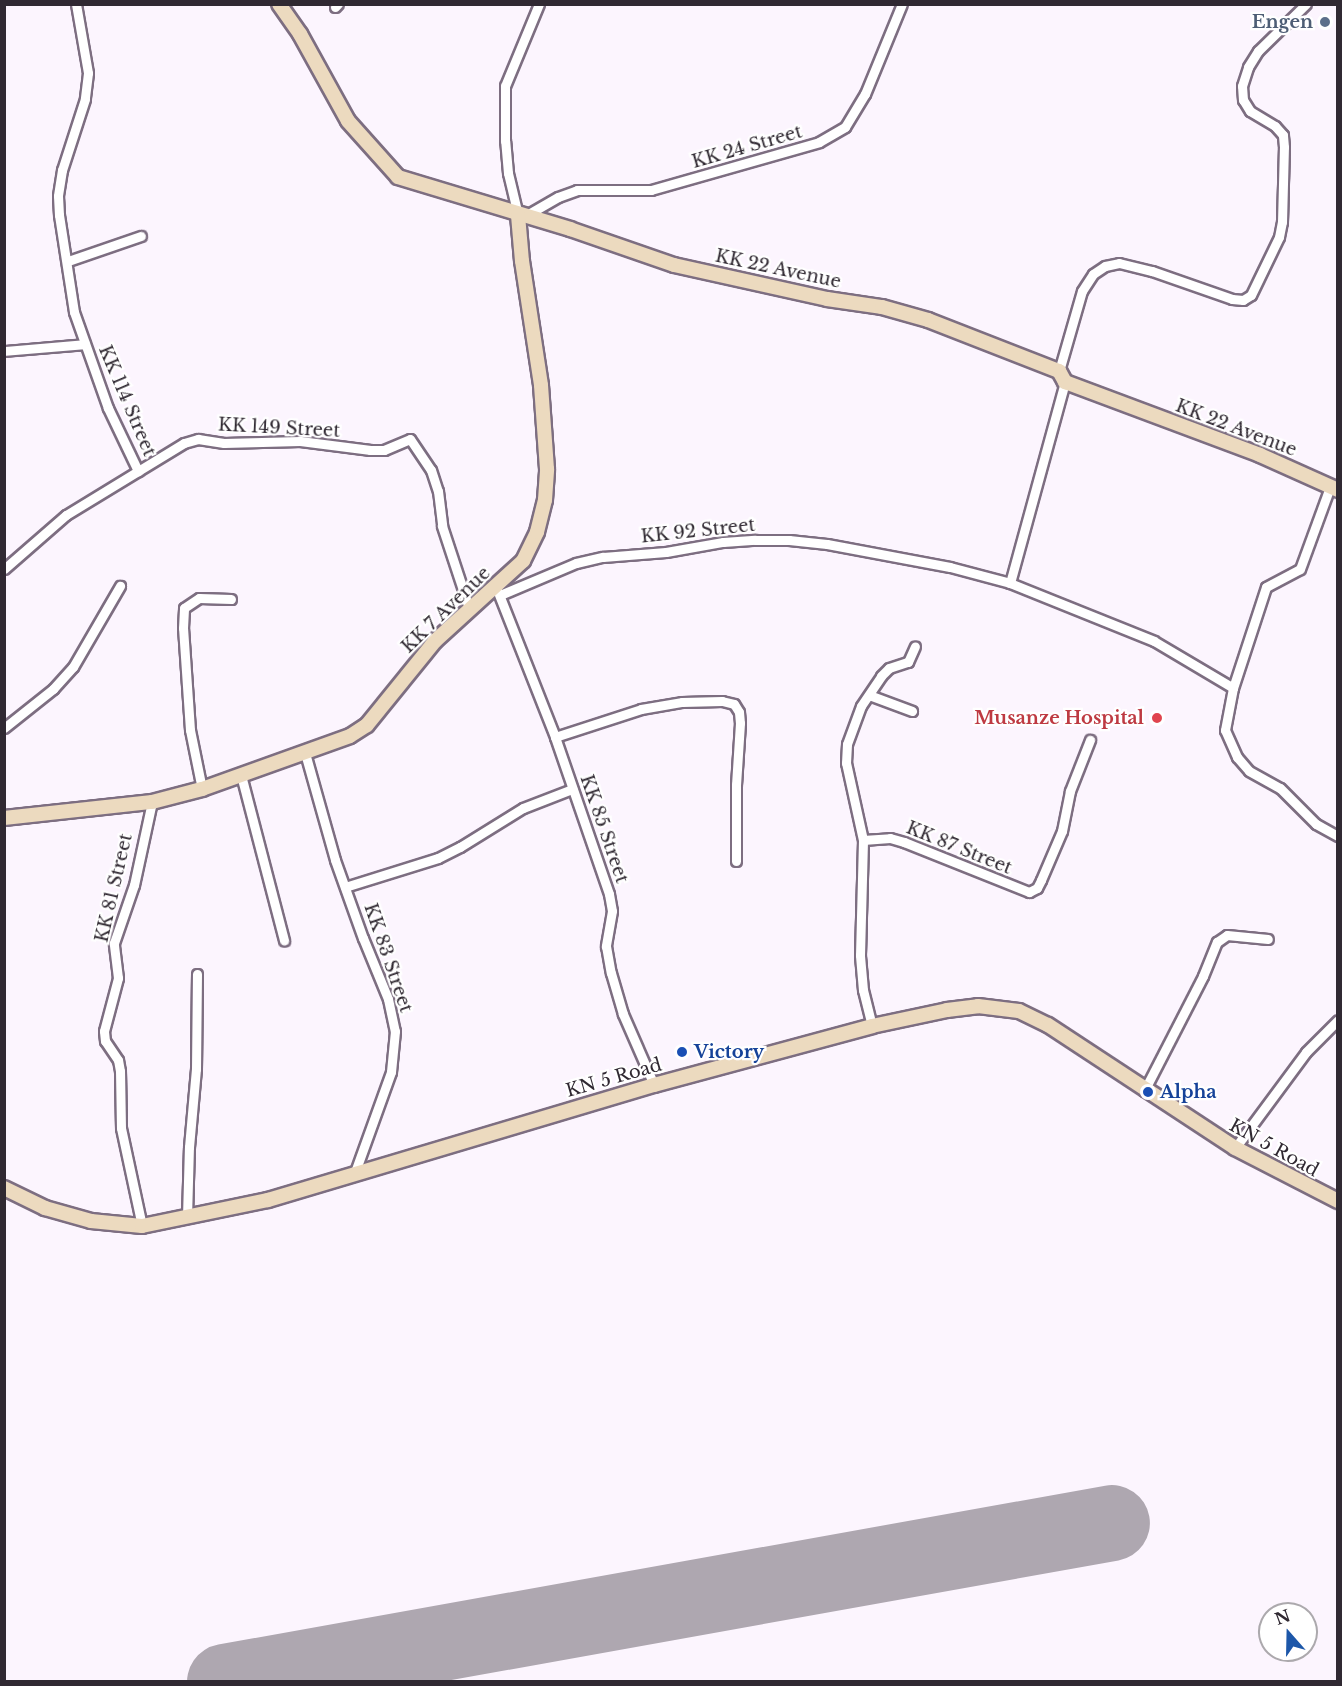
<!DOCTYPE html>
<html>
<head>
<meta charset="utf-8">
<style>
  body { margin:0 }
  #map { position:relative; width:1342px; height:1686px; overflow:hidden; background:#fcf5fe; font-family:"Libre Baskerville",serif }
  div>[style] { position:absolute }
  .runway>* { height:76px; margin:-38px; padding:0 38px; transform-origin:38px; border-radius:38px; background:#aea7b0 }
  .roads { filter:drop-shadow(2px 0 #7d6e81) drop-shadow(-2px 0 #7d6e81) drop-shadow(0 2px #7d6e81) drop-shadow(0 -2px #7d6e81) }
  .street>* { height:9px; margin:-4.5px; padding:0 4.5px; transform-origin:4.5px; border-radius:4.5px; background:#fff }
  .secondary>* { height:14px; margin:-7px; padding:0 7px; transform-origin:7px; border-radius:7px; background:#ecdabf }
  .dots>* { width:16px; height:16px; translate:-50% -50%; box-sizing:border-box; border:3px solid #fff; border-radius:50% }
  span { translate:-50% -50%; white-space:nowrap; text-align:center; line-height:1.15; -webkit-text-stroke:4.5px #fff; paint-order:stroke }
  .service-label { font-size:18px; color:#4e5e75; font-weight:700 }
  .right { translate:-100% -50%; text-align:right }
  .street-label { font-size:18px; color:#302932 }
  .health-label { font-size:18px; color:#be3a42; font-weight:700 }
  .transit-label { font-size:18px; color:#164399; font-weight:700 }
  .left { translate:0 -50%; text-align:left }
  .frame { position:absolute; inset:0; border:6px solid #302932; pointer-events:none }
  .north { position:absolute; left:1258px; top:1602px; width:60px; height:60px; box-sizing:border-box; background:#fff; border:2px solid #aca9ad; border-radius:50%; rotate:340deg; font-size:16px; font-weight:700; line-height:24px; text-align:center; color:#302932 }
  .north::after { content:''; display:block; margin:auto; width:21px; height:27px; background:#1d57a9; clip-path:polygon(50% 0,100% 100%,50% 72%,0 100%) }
</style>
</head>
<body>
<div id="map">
  <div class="runway">
    <div style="left:225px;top:1682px;width:901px;rotate:-10.16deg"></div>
  </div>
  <div class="roads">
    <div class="street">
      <div style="left:76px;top:4px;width:70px;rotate:80.1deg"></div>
      <div style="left:88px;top:73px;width:26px;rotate:97deg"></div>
      <div style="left:85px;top:99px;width:75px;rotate:107.9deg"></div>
      <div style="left:62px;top:170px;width:26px;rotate:99deg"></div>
      <div style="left:58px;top:196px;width:19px;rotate:87deg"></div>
      <div style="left:59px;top:215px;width:98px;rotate:81.2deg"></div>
      <div style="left:74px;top:312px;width:102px;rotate:70.5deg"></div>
      <div style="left:108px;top:408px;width:70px;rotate:64.5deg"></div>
      <div style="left:335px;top:7px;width:4px;rotate:-45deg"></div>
      <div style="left:518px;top:215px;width:43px;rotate:-103.4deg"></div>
      <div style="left:508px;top:173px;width:32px;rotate:-95deg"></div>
      <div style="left:505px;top:141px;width:55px;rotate:-90deg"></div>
      <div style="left:505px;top:86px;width:89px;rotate:-67.5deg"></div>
      <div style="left:525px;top:216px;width:38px;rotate:-30deg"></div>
      <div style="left:558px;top:197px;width:20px;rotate:-20deg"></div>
      <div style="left:577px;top:190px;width:74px"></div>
      <div style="left:651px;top:190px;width:175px;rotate:-15.9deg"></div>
      <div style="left:819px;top:142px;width:30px;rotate:-30deg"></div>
      <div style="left:845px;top:127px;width:39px;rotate:-59deg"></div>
      <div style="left:865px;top:94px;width:97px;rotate:-67.7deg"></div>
      <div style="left:68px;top:261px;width:77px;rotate:-18.9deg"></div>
      <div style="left:4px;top:351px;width:81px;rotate:-4.9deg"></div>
      <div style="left:1059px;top:371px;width:83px;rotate:-74deg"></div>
      <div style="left:1082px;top:291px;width:20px;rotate:-57deg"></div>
      <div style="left:1093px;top:274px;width:14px;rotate:-34deg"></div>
      <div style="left:1105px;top:266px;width:14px;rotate:-12deg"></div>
      <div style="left:1119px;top:263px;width:34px;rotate:14deg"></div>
      <div style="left:1152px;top:271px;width:85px;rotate:19.3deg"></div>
      <div style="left:1232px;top:299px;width:11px;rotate:5deg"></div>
      <div style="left:1243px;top:300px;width:9px;rotate:-32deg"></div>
      <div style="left:1251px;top:295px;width:64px;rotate:-64.2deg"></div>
      <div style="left:1279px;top:237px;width:15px;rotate:-79deg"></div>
      <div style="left:1282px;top:222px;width:75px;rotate:-88.5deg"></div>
      <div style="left:1284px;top:147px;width:12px;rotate:-95deg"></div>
      <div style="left:1283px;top:135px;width:12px;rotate:-132deg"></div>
      <div style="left:1275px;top:126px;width:29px;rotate:-149deg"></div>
      <div style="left:1250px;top:111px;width:13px;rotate:-122deg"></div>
      <div style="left:1243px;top:100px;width:14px;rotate:-94deg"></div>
      <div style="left:1242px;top:86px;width:20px;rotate:-72deg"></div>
      <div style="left:1248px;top:67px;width:19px;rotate:-58deg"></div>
      <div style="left:1258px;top:51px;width:67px;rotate:-44.4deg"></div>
      <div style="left:4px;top:569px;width:82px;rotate:-41.1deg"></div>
      <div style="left:66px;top:515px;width:138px;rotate:-31.4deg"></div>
      <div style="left:184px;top:443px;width:15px;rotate:-16deg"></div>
      <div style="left:198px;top:439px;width:26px;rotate:9deg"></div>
      <div style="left:224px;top:443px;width:76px;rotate:-1.5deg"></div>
      <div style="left:300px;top:441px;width:71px;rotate:7.3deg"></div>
      <div style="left:370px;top:450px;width:14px"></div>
      <div style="left:384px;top:450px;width:28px;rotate:-23deg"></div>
      <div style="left:410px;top:439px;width:37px;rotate:56deg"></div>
      <div style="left:431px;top:470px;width:22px;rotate:72deg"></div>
      <div style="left:438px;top:491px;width:35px;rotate:83deg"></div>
      <div style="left:442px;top:526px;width:86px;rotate:71.8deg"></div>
      <div style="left:1010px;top:583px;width:208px;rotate:-74.7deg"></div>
      <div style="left:498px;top:592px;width:156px;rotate:68.5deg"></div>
      <div style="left:555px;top:737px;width:166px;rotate:71deg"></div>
      <div style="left:609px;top:894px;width:17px;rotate:80deg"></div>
      <div style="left:612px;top:911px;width:36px;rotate:100deg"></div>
      <div style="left:606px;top:946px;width:27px;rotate:80deg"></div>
      <div style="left:611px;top:973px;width:43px;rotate:73.7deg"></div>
      <div style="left:623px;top:1014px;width:77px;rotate:66.4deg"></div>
      <div style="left:500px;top:595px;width:82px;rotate:-22.8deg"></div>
      <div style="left:576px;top:563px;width:28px;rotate:-13deg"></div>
      <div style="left:603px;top:557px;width:63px;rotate:-4.5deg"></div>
      <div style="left:666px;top:552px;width:58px;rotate:-10deg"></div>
      <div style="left:723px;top:542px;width:32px;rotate:-4deg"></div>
      <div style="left:755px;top:540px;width:34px"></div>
      <div style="left:789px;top:540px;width:38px;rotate:6deg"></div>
      <div style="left:827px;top:544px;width:125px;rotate:10.6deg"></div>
      <div style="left:950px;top:567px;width:62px;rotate:14.9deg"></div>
      <div style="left:1010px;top:583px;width:155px;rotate:21.9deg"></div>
      <div style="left:1154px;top:641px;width:92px;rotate:30.7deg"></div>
      <div style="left:1233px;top:688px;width:43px;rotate:100.8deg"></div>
      <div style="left:1225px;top:730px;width:30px;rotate:66deg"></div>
      <div style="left:1237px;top:757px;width:18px;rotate:49deg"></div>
      <div style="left:1249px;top:771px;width:35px;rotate:29deg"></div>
      <div style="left:1280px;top:788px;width:51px;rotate:45deg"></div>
      <div style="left:1316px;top:824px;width:25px;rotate:29deg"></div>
      <div style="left:1233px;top:688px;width:106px;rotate:-71.9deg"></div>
      <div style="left:1266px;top:587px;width:38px;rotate:-28deg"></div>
      <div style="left:1300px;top:569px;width:87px;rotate:-69.9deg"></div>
      <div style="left:869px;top:695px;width:46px;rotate:20.4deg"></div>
      <div style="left:4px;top:728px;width:63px;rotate:-38.5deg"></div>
      <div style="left:53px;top:689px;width:30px;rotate:-48deg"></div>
      <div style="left:73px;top:667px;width:94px;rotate:-59.9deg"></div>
      <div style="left:555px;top:737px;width:90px;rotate:-18deg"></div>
      <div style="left:641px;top:709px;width:42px;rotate:-9.7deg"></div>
      <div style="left:682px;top:702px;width:40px;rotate:-1.4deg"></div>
      <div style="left:722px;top:701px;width:12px;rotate:14deg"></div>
      <div style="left:734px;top:704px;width:9px;rotate:58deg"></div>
      <div style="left:739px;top:712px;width:11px;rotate:85deg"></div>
      <div style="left:740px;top:723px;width:62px;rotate:93.7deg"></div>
      <div style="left:736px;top:785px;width:76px;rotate:90deg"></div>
      <div style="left:305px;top:753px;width:111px;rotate:74.3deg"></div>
      <div style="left:335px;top:860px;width:83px;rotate:70.3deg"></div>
      <div style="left:363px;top:938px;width:66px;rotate:67.7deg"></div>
      <div style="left:388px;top:999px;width:33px;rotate:78deg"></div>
      <div style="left:395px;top:1031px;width:41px;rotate:95.6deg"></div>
      <div style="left:391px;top:1072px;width:109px;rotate:109.8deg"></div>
      <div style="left:241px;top:775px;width:171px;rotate:75.4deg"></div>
      <div style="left:202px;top:789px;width:60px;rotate:-101.5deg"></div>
      <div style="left:190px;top:730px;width:102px;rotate:-93.9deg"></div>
      <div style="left:183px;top:628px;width:20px;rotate:-87deg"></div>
      <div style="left:184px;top:608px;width:18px;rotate:-34deg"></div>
      <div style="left:199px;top:598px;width:32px;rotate:2deg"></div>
      <div style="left:863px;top:840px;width:79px;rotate:-102.4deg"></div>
      <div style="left:846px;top:763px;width:19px;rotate:-87deg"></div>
      <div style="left:847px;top:744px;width:40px;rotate:-69.8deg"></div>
      <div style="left:861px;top:706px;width:36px;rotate:-56deg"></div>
      <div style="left:881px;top:676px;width:11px;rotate:-45deg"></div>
      <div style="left:889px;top:668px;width:20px;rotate:-18deg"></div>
      <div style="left:908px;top:662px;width:17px;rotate:-66deg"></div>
      <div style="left:345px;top:887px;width:97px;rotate:-17.3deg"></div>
      <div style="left:438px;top:858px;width:25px;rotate:-27deg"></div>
      <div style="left:460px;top:847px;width:74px;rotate:-31.8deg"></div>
      <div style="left:523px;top:808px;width:53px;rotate:-21.2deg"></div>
      <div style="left:872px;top:1026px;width:37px;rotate:-104deg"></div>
      <div style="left:863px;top:990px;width:35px;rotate:-95deg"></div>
      <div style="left:860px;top:955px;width:115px;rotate:-88.5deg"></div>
      <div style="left:863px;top:840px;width:27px;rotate:-4deg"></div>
      <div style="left:890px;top:838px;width:15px;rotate:16deg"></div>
      <div style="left:904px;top:842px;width:135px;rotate:21.8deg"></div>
      <div style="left:1029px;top:892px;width:9px;rotate:-27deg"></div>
      <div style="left:1037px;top:888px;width:9px;rotate:-63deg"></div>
      <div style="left:1041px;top:880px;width:53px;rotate:-66.8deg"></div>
      <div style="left:1062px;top:831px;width:41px;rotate:-78.7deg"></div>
      <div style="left:1070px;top:791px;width:55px;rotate:-68.6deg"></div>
      <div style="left:1144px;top:1091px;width:129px;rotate:-62.8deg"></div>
      <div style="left:1203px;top:976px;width:37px;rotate:-68deg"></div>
      <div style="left:1217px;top:942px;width:12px;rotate:-35deg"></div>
      <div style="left:1227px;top:935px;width:41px;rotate:5.6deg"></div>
      <div style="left:1235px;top:1148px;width:119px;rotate:-53.5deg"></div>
      <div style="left:1306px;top:1052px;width:45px;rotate:-45deg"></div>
      <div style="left:187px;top:1217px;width:70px;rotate:-88.4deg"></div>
      <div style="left:189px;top:1147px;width:78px;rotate:-84.9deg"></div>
      <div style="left:196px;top:1069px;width:95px;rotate:-89.4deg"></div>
      <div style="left:142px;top:1226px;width:100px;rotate:-102.1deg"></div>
      <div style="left:121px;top:1128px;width:57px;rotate:-91deg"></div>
      <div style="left:120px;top:1071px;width:11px;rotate:-100deg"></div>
      <div style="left:118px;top:1060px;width:23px;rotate:-124deg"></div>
      <div style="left:105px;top:1041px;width:10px;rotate:-96deg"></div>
      <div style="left:104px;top:1031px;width:55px;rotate:-75.2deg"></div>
      <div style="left:118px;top:978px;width:35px;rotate:-97deg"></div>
      <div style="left:114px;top:943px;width:61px;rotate:-71deg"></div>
      <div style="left:134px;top:885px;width:85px;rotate:-77.8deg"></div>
    </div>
    <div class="secondary">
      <div style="left:279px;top:4px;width:37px;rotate:55deg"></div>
      <div style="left:300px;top:34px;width:99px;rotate:61.1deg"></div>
      <div style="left:348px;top:121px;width:75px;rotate:48.2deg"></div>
      <div style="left:398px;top:177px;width:180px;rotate:16.8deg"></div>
      <div style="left:570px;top:229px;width:110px;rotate:19.1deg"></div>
      <div style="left:674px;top:265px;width:157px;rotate:12.5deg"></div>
      <div style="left:827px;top:299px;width:56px;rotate:8.3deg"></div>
      <div style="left:882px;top:307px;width:48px;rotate:15.8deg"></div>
      <div style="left:928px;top:320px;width:141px;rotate:21.3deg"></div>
      <div style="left:1059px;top:371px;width:13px;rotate:61deg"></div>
      <div style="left:1065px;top:382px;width:208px;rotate:20.5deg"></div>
      <div style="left:1260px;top:455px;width:85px;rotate:24.2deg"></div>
      <div style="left:4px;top:818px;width:149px;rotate:-6.2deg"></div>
      <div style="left:152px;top:802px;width:52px;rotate:-14.6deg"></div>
      <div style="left:202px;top:789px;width:157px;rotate:-19.7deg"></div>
      <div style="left:350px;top:736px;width:20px;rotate:-33deg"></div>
      <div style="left:367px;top:725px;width:108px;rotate:-51deg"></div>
      <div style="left:435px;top:641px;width:119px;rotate:-42.3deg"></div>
      <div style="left:523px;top:561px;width:32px;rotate:-64deg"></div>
      <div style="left:537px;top:532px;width:33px;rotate:-76deg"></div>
      <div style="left:545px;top:500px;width:31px;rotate:-86deg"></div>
      <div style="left:547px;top:469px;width:84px;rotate:-94.1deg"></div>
      <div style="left:541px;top:385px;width:125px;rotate:-98.7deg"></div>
      <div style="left:522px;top:261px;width:46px;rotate:-95deg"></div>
      <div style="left:4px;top:1188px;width:46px;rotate:26deg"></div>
      <div style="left:45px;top:1208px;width:48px;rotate:15.8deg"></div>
      <div style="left:91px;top:1221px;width:51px;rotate:5.6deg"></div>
      <div style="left:142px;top:1226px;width:129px;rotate:-11.7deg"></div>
      <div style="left:268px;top:1200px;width:403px;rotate:-16.6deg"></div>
      <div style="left:654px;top:1085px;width:226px;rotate:-15.1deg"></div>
      <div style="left:872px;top:1026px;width:77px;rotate:-12deg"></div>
      <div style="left:947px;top:1010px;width:31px;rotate:-7deg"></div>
      <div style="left:978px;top:1006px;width:41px;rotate:7deg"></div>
      <div style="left:1019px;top:1011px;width:32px;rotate:26deg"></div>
      <div style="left:1048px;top:1025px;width:224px;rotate:33.3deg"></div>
      <div style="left:1235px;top:1148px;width:116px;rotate:27.2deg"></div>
    </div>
  </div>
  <div class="dots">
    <div style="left:1325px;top:22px;background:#5c6f8a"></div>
    <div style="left:1157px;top:718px;background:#e0444e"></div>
    <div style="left:682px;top:1052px;background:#1a4fb4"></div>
    <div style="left:1148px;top:1092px;background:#1a4fb4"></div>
  </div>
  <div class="service-label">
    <span class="right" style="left:1313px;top:22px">Engen</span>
  </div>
  <div class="street-label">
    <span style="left:747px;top:147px;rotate:-16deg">KK 24 Street</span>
    <span style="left:778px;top:269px;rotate:12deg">KK 22 Avenue</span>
    <span style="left:127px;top:401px;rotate:67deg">KK 114 Street</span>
    <span style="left:279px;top:428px;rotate:3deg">KK 149 Street</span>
    <span style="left:1236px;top:428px;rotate:21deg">KK 22 Avenue</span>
    <span style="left:698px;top:531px;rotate:-6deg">KK 92 Street</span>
    <span style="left:446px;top:610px;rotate:-44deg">KK 7 Avenue</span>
    <span style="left:604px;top:829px;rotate:71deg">KK 85 Street</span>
    <span style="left:959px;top:848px;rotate:22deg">KK 87 Street</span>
    <span style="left:114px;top:888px;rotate:-77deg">KK 81 Street</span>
    <span style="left:388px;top:958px;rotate:71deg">KK 83 Street</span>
    <span style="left:614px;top:1078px;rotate:-16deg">KN 5 Road</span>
    <span style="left:1274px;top:1148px;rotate:29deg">KN 5 Road</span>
  </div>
  <div class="health-label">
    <span class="right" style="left:1144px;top:718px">Musanze Hospital</span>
  </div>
  <div class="transit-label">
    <span class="left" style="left:694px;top:1052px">Victory</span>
    <span class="left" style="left:1160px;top:1092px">Alpha</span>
  </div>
  <div class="frame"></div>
  <div class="north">N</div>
</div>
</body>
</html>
